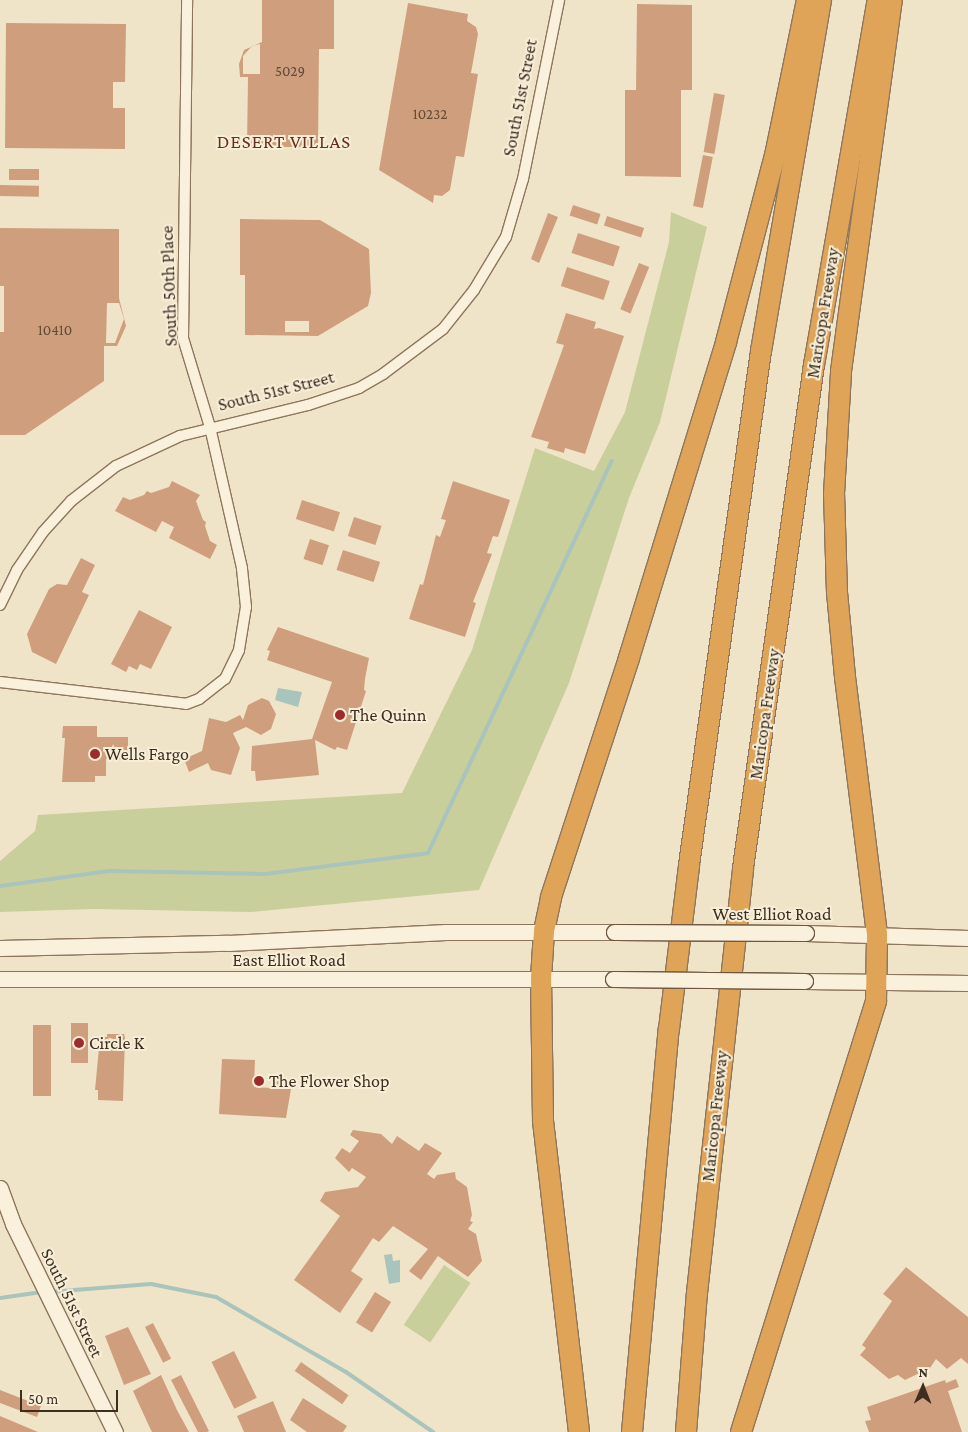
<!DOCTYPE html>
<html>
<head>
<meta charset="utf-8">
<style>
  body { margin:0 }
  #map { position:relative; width:968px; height:1432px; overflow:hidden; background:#f0e4c8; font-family:"Crimson Pro",serif }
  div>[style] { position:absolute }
  .green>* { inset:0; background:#c9cf9b; transform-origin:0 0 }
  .water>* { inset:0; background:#a9c4bc }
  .stream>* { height:4px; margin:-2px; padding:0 2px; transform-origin:2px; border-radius:2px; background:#a9c4bc }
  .building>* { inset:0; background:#cf9f7d; transform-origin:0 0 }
  .roads { filter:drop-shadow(1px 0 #8d765c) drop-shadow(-1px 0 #8d765c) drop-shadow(0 1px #8d765c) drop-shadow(0 -1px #8d765c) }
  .street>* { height:10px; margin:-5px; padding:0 5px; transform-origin:5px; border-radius:5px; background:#faf1dc }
  .secondary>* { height:15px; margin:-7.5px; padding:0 7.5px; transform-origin:7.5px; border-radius:7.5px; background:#faf1dc }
  .highway>* { height:20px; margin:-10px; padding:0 10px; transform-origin:10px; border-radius:10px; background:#e0a458 }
  .bridges { filter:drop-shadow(1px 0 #6f573f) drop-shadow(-1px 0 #6f573f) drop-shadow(0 1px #6f573f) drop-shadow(0 -1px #6f573f) }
  .secondary-bridge>* { height:15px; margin:-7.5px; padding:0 7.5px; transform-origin:7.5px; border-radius:7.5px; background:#faf1dc }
  .dots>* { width:14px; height:14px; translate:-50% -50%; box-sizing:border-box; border:2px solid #f7eed8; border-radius:50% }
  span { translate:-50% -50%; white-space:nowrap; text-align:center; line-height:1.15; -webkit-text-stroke:4px #f7eed8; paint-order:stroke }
  .number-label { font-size:15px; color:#624a37 }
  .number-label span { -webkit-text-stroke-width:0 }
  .street-label { font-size:18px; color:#3d2e20 }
  .poi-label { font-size:18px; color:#3d2e20 }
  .left { translate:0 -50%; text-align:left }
  .neighbourhood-label { font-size:19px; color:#6b2e1e; letter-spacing:1px }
  .north { position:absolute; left:898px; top:1362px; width:50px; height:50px; -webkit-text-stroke:4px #f7eed8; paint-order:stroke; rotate:1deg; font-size:14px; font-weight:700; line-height:20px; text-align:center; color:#3d2e20 }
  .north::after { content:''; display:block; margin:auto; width:18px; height:22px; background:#3d2e20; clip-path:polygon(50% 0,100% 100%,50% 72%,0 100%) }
  .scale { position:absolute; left:20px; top:1390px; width:98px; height:22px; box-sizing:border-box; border:2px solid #3d2e20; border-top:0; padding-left:6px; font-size:15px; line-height:18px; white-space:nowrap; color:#3d2e20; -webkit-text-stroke:4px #f7eed8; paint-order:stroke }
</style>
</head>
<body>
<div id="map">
  <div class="green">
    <div style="clip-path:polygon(671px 212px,707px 227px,660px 422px,629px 498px,569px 683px,479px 890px,251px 912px,94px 909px,0 912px,0 861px,35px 831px,38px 815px,402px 793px,472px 650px,535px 448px,594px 471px,625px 412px,669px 242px)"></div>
    <div style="left:444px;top:1265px;width:32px;height:72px;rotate:34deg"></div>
  </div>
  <div class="water">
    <div style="clip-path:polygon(278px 688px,302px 692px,298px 707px,275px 700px)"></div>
    <div style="clip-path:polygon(392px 1254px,393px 1261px,400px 1260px,400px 1282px,389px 1284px,384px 1255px)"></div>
  </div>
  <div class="stream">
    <div style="left:0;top:886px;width:110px;rotate:-7.8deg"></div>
    <div style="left:109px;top:871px;width:156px;rotate:1.1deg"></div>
    <div style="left:265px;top:874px;width:164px;rotate:-7.3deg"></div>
    <div style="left:428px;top:853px;width:433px;rotate:-64.9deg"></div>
    <div style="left:49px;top:1292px;width:102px;rotate:-4.5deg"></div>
    <div style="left:151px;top:1284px;width:66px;rotate:11.3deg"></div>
    <div style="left:216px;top:1297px;width:150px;rotate:30deg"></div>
    <div style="left:346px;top:1372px;width:106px;rotate:34.6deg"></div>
    <div style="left:0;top:1298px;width:42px;rotate:-8.1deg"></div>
  </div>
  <div class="building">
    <div style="clip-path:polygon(evenodd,262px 0,334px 0,334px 49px,319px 49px,318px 147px,247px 147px,248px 77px,240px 77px,239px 64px,244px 50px,262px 42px,262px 0,260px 44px,260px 74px,243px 74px,243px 56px,252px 46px,260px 44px)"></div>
    <div style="clip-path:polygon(408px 3px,468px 14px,467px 21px,476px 27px,478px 34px,471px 73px,478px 74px,464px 157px,456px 156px,450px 190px,442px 196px,434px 195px,433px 203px,379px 170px)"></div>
    <div style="clip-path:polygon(637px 4px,692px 5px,692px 90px,681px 90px,681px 177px,625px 176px,625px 90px,636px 90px)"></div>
    <div style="clip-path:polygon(6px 23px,126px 24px,125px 82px,113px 82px,113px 108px,125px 108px,125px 149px,5px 148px)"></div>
    <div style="left:714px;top:93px;width:11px;height:60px;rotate:10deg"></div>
    <div style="left:703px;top:155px;width:10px;height:52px;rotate:11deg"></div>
    <div style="left:39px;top:169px;width:11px;height:30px;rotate:90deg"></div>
    <div style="left:0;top:185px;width:39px;height:11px;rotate:1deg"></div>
    <div style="left:573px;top:205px;width:29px;height:11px;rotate:18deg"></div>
    <div style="clip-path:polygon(548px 213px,558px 217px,539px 263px,531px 259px)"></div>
    <div style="left:607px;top:216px;width:39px;height:10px;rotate:18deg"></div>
    <div style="clip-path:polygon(evenodd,240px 219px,320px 220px,369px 249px,371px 293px,368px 306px,318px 336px,245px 335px,245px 275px,240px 275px,240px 219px,285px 321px,309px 321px,309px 332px,285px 332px,285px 321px)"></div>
    <div style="clip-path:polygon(evenodd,0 228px,119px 229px,119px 298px,126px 326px,117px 346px,104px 346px,104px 381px,25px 435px,0 435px,0 332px,4px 332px,4px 286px,0 286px,0 228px,107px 303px,119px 303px,124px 319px,115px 343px,106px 343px,107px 303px)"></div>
    <div style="left:578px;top:233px;width:44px;height:21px;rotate:18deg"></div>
    <div style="left:639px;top:263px;width:11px;height:50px;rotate:22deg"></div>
    <div style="left:567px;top:267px;width:45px;height:20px;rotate:18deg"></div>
    <div style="clip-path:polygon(566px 313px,596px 322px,594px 329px,599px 328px,624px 336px,585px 454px,565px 448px,564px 453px,547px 448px,549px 442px,531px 437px,564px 345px,556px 343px)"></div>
    <div style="clip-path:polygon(172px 481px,200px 495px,196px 501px,203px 520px,206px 522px,205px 526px,210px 541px,217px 545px,210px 559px,169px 538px,174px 527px,162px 521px,156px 532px,115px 511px,123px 497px,130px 500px,144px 495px,147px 491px,151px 493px,169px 487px)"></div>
    <div style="clip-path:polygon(453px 481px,510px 500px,498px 537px,493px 536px,487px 553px,492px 554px,473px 602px,476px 603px,465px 637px,409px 619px,420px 584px,423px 585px,436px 535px,440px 537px,446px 520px,441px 519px)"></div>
    <div style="left:302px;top:500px;width:40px;height:20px;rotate:18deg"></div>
    <div style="left:354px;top:517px;width:29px;height:20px;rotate:18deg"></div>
    <div style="left:310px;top:539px;width:20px;height:21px;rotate:18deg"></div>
    <div style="left:343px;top:550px;width:39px;height:21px;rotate:18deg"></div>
    <div style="clip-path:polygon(81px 558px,95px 565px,82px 592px,89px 595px,56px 664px,32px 652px,27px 634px,49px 589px,57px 584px,67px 585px)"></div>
    <div style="clip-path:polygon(139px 610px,172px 627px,151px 669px,140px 664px,137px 670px,129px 666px,126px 672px,111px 664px)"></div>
    <div style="clip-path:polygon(278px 627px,369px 658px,365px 679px,364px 690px,366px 691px,347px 750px,337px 747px,335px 750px,315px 740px,319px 775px,256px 781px,255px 771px,251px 771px,252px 746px,312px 739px,332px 682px,267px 660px,270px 651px,267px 650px)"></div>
    <div style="clip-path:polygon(262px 698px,269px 701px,276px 714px,271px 729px,261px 735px,246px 727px,233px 733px,240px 748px,231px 775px,211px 770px,208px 763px,189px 772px,184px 759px,202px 751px,209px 718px,226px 722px,240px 715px,243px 720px,248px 705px)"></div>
    <div style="clip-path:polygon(63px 726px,97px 726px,97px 737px,128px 737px,128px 760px,106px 759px,106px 776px,95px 776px,95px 782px,62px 782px,65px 738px,62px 738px)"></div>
    <div style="left:71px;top:1023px;width:17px;height:40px"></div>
    <div style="left:33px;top:1025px;width:18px;height:71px"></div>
    <div style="clip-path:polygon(107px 1034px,124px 1034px,125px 1038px,123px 1101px,98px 1100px,98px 1090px,95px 1090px,100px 1037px,107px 1037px)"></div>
    <div style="clip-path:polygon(222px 1059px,255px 1060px,254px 1087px,272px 1088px,272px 1079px,279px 1079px,279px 1088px,291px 1089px,286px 1118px,219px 1114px)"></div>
    <div style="clip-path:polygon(353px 1130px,381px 1134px,392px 1144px,397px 1136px,419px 1151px,425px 1143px,442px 1153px,427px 1174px,434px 1179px,437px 1175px,455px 1172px,456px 1179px,467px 1187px,472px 1215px,470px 1221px,473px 1222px,468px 1229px,476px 1234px,482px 1261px,468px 1277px,438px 1256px,421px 1280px,409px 1271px,428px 1249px,393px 1226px,379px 1242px,373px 1238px,351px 1271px,363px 1279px,340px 1313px,294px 1280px,340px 1216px,320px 1201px,325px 1192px,358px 1187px,366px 1177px,352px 1168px,349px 1172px,335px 1158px,342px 1148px,350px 1153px,359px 1141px,350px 1135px)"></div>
    <div style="clip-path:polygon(906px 1267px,968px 1317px,968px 1364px,961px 1358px,947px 1369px,936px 1359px,930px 1368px,905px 1380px,898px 1375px,889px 1379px,860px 1355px,866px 1348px,862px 1345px,892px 1301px,883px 1294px)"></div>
    <div style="left:375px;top:1292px;width:19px;height:36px;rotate:32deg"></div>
    <div style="left:153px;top:1323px;width:40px;height:9px;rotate:63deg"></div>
    <div style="clip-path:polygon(128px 1327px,151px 1374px,124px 1385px,105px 1336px)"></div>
    <div style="left:234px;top:1351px;width:52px;height:25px;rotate:64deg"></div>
    <div style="left:301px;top:1362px;width:58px;height:11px;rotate:35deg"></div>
    <div style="clip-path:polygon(161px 1375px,177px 1410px,189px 1432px,152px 1432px,149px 1426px,133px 1391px)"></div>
    <div style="clip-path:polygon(181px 1375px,209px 1431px,207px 1432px,198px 1432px,171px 1380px)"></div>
    <div style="clip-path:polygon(956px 1379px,959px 1387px,948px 1391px,962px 1432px,869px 1432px,865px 1421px,871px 1420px,867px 1407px,945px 1380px,946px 1383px)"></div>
    <div style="clip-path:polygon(0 1390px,41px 1406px,37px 1417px,0 1403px)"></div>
    <div style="clip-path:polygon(303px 1398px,347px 1426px,343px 1432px,307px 1432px,290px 1420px)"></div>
    <div style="clip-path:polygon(273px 1401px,286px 1432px,244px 1432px,237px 1416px)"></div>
    <div style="clip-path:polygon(0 1416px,38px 1432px,0 1432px)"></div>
  </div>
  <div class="roads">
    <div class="street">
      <div style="left:0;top:605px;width:39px;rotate:-64deg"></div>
      <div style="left:17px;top:570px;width:46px;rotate:-55.6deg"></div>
      <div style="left:43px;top:532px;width:42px;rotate:-47.9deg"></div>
      <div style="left:71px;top:501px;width:57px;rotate:-37.9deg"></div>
      <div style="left:116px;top:466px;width:71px;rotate:-25.1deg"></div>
      <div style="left:180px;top:436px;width:132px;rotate:-13.6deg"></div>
      <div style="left:308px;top:405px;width:54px;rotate:-18.4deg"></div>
      <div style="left:359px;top:388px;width:28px;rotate:-30deg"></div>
      <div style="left:383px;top:374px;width:75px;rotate:-36.9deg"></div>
      <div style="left:443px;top:329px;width:50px;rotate:-51.5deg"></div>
      <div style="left:474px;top:290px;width:62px;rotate:-58.9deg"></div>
      <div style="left:506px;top:237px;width:60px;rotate:-73.7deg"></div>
      <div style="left:523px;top:179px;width:183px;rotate:-78.6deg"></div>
      <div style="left:0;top:682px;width:187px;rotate:6.7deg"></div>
      <div style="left:186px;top:704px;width:14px;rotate:-21deg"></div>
      <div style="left:199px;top:699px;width:33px;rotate:-38deg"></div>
      <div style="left:225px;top:679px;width:32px;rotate:-64deg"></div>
      <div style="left:239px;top:650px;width:44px;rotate:-80.8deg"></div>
      <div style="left:246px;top:607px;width:39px;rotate:-96deg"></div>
      <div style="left:242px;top:568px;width:145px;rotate:-102.8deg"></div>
      <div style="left:210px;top:427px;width:93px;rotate:-106.9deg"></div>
      <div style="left:183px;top:338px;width:338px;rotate:-89.3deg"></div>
    </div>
    <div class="secondary">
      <div style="left:806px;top:933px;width:162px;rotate:1.8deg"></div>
      <div style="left:0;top:948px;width:228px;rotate:-1.3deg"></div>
      <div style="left:228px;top:943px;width:218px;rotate:-2.9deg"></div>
      <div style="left:446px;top:932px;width:168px"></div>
      <div style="left:0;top:979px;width:613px"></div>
      <div style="left:805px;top:981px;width:163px;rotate:0.7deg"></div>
      <div style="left:0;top:1188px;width:38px;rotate:70deg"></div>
      <div style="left:13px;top:1224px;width:232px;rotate:63.9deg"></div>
    </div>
    <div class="highway">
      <div style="left:579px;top:1432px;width:314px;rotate:-96.6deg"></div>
      <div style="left:543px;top:1120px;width:142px;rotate:-90.8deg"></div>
      <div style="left:541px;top:978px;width:47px;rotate:-86.3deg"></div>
      <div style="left:544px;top:931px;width:35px;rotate:-78deg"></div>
      <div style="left:551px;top:897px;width:251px;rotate:-71.9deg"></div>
      <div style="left:629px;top:658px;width:331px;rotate:-72.9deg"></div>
      <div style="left:726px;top:342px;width:197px;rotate:-75.3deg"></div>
      <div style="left:776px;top:151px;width:154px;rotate:-78.4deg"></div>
      <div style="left:632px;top:1432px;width:405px;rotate:-84.8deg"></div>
      <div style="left:669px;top:1029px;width:165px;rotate:-83deg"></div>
      <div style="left:689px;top:865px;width:519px;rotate:-82.03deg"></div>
      <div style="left:761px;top:351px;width:356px;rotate:-80.3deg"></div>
      <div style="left:686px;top:1432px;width:139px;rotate:-85.5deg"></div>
      <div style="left:697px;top:1293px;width:427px;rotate:-83.8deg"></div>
      <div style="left:743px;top:868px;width:508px;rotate:-81.97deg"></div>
      <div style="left:814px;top:365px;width:371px;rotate:-80.1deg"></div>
      <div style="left:741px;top:1432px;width:452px;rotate:-72.6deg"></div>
      <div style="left:876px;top:1001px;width:67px;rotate:-89.1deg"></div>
      <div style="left:877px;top:934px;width:259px;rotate:-97.1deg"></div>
      <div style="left:845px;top:677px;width:84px;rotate:-95.4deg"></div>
      <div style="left:837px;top:593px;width:99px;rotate:-91.7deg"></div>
      <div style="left:834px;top:494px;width:123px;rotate:-86.7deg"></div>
      <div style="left:841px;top:371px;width:374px;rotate:-82.2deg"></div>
    </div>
  </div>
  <div class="bridges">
    <div class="secondary-bridge">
      <div style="left:614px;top:932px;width:192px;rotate:0.3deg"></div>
      <div style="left:613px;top:979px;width:192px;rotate:0.6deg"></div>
    </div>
  </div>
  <div class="dots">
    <div style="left:340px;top:715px;background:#9e2a2b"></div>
    <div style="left:95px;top:754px;background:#9e2a2b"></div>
    <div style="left:79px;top:1043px;background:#9e2a2b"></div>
    <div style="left:259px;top:1081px;background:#9e2a2b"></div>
  </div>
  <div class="number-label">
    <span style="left:290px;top:72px">5029</span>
    <span style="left:430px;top:115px">10232</span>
    <span style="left:55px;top:331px">10410</span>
  </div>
  <div class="street-label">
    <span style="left:520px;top:98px;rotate:-79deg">South 51st Street</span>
    <span style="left:169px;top:286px;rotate:-92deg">South 50th Place</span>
    <span style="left:823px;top:313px;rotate:-81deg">Maricopa Freeway</span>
    <span style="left:276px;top:391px;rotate:-14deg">South 51st Street</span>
    <span style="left:765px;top:714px;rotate:-82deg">Maricopa Freeway</span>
    <span style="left:772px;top:914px">West Elliot Road</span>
    <span style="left:289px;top:960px">East Elliot Road</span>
    <span style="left:715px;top:1116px;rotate:-84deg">Maricopa Freeway</span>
    <span style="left:72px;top:1303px;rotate:64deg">South 51st Street</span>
  </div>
  <div class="poi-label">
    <span class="left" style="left:350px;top:715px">The Quinn</span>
    <span class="left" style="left:105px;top:754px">Wells Fargo</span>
    <span class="left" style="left:89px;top:1043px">Circle K</span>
    <span class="left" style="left:269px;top:1081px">The Flower Shop</span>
  </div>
  <div class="neighbourhood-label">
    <span style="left:284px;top:142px">DESERT VILLAS</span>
  </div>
  <div class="north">N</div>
  <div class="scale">50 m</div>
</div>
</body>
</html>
